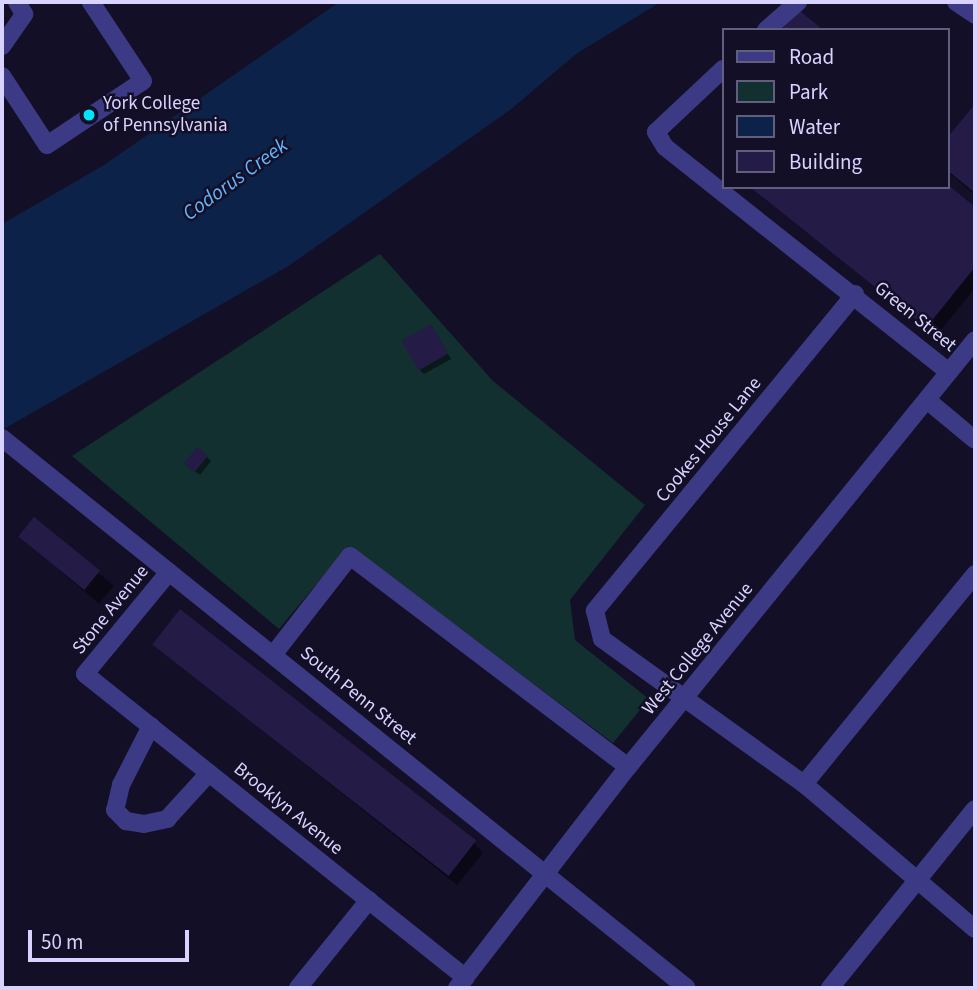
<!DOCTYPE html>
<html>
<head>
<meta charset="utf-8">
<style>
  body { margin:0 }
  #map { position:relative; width:977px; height:990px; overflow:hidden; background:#130f26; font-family:"Source Sans 3",sans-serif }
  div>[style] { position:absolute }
  .green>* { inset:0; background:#12302f }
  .water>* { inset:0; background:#0c2248 }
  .shadow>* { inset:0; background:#0007; transform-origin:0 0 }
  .building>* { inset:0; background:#241b47; transform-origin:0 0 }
  .minor>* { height:18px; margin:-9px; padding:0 9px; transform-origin:9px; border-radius:9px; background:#3d3a85 }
  .dots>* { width:19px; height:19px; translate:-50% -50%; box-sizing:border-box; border:4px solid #130f26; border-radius:50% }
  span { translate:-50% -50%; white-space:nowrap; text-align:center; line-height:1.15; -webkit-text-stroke:5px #130f26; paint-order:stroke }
  .poi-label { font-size:19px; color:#d9d4ff }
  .left { translate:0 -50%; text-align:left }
  .street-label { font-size:19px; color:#d9d4ff }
  .water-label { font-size:21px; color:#62b6ff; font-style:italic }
  .frame { position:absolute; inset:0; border:4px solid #d9d4ff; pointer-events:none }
  .legend { position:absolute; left:722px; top:28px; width:228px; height:161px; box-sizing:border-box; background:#130f26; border:2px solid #625e7d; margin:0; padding:9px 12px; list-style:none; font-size:21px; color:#d9d4ff }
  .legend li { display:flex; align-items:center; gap:14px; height:35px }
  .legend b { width:35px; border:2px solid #625e7d }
  .scale { position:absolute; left:28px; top:930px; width:161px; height:32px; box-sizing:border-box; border:4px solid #d9d4ff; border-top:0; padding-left:9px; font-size:21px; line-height:24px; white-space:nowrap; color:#d9d4ff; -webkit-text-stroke:5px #130f26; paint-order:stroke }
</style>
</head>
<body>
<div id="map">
  <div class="green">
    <div style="clip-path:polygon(380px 254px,493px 381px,645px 505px,570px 600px,575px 640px,649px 699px,613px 743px,348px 546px,279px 629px,72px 456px)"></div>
  </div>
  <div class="water">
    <div style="clip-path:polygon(339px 2px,661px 2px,576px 54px,510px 110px,290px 265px,2px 430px,2px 224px,104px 165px)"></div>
  </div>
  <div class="shadow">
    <div style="clip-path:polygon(975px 107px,975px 195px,947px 171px,947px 141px)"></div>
    <div style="clip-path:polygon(947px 186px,975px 209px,975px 288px,936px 336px,759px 194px)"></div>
    <div style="clip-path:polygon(434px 331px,451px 359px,424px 374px,420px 370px)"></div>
    <div style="clip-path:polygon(207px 457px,211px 461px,200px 475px,190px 468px)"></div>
    <div style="left:34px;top:519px;width:104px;height:23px;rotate:40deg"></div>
    <div style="clip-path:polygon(154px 644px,474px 843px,483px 853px,457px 885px)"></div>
  </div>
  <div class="building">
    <div style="clip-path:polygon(798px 9px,823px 30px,781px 30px)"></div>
    <div style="clip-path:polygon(975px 104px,975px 193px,947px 170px,947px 138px)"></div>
    <div style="clip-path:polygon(947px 184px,975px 207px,975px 267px,926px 328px,750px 187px)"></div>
    <div style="left:431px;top:324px;width:34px;height:34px;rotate:60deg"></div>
    <div style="left:197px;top:447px;width:14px;height:21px;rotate:39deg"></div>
    <div style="left:34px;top:517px;width:85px;height:25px;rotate:39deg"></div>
    <div style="left:180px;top:609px;width:376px;height:45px;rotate:38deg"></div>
  </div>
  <div class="minor">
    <div style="left:956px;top:2px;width:23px;rotate:34deg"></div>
    <div style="left:766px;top:30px;width:43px;rotate:-41.2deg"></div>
    <div style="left:2px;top:46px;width:39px;rotate:-55deg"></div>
    <div style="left:24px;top:14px;width:14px;rotate:-120deg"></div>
    <div style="left:723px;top:69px;width:92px;rotate:136.8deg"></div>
    <div style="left:656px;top:132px;width:17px;rotate:59deg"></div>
    <div style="left:665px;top:147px;width:362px;rotate:38.4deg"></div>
    <div style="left:2px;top:76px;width:82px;rotate:56.9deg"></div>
    <div style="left:47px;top:145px;width:115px;rotate:-33.7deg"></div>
    <div style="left:143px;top:81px;width:95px;rotate:-123.4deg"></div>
    <div style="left:855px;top:294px;width:410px;rotate:129.4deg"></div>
    <div style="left:595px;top:611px;width:29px;rotate:76deg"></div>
    <div style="left:602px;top:639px;width:249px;rotate:35.7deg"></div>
    <div style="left:804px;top:784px;width:224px;rotate:40.3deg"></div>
    <div style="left:927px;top:400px;width:62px;rotate:39.8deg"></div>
    <div style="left:2px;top:438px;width:878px;rotate:38.76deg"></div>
    <div style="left:169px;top:572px;width:132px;rotate:129.5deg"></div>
    <div style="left:85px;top:674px;width:487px;rotate:38.6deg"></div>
    <div style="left:273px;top:655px;width:125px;rotate:-52.1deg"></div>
    <div style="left:350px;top:556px;width:349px;rotate:37.2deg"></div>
    <div style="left:151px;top:726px;width:66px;rotate:117deg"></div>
    <div style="left:121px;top:785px;width:26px;rotate:103deg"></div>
    <div style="left:115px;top:810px;width:16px;rotate:45deg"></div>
    <div style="left:126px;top:821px;width:18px;rotate:9deg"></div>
    <div style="left:144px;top:824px;width:24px;rotate:-12deg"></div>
    <div style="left:167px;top:819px;width:62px;rotate:-47.6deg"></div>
    <div style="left:804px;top:784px;width:271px;rotate:-50.8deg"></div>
    <div style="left:298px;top:988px;width:113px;rotate:-51.1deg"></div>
    <div style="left:457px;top:988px;width:279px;rotate:-52.3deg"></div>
    <div style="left:628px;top:767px;width:550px;rotate:-50.9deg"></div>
    <div style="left:830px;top:988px;width:230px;rotate:-51deg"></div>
  </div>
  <div class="dots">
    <div style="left:89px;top:115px;background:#00e5ff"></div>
  </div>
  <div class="poi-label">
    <span class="left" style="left:103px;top:115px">York College<br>of Pennsylvania</span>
  </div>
  <div class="street-label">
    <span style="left:915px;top:317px;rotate:39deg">Green Street</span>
    <span style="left:709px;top:440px;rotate:-51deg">Cookes House Lane</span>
    <span style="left:111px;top:610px;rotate:-51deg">Stone Avenue</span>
    <span style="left:698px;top:649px;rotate:-51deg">West College Avenue</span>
    <span style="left:358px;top:696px;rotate:39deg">South Penn Street</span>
    <span style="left:288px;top:809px;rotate:39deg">Brooklyn Avenue</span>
  </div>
  <div class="water-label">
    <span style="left:235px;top:179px;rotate:-36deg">Codorus Creek</span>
  </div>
  <div class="frame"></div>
  <ul class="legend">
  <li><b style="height:9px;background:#3d3a85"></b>Road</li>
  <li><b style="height:19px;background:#12302f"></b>Park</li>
  <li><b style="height:19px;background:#0c2248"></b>Water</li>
  <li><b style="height:19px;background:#241b47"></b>Building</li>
  </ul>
  <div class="scale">50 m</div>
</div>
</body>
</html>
